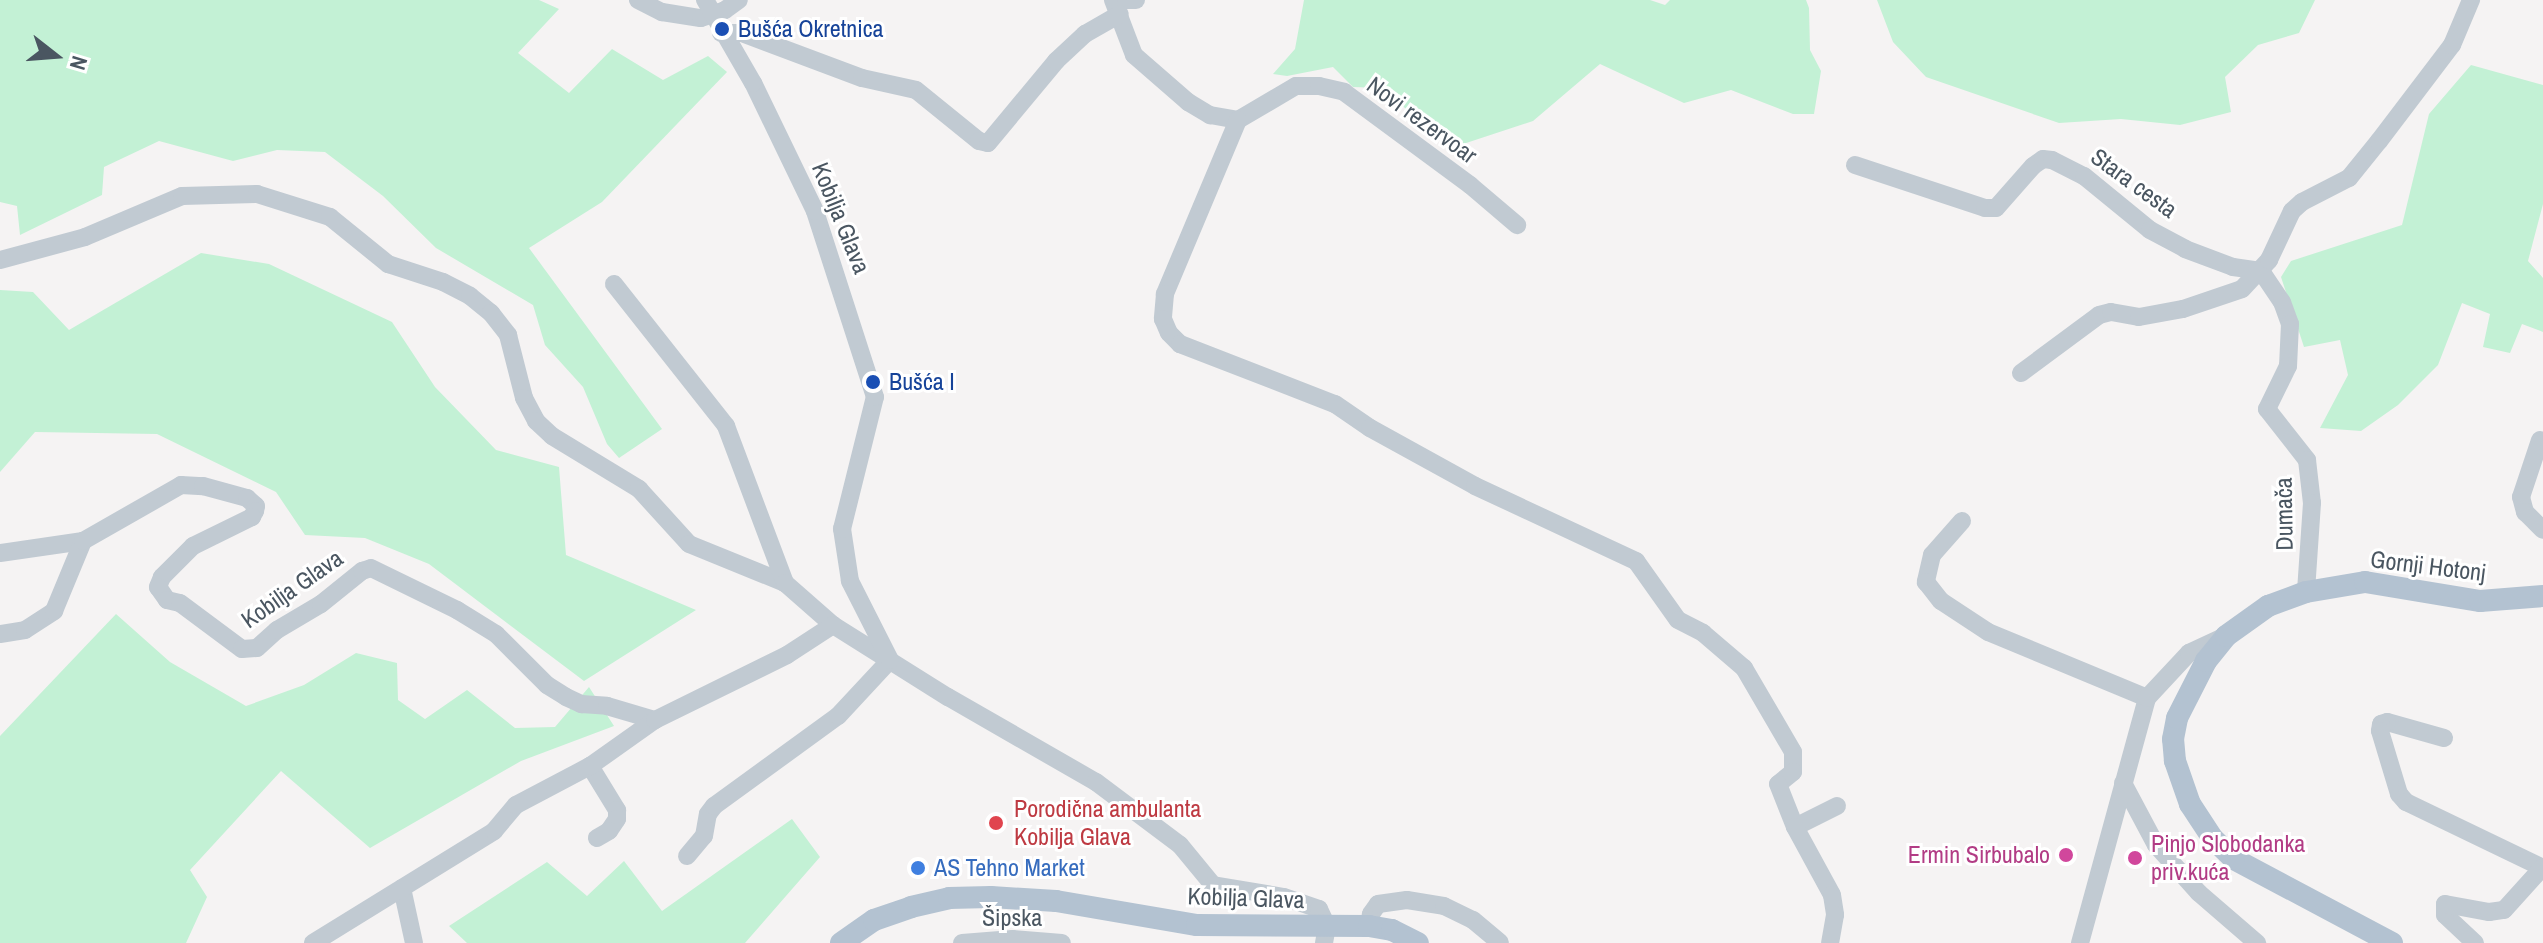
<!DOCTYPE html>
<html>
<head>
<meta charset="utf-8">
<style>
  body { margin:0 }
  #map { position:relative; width:2543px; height:943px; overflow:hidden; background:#f5f3f3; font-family:"Archivo Narrow",sans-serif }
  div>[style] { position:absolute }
  .green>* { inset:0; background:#c3f1d5 }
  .minor>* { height:18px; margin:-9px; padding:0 9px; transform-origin:9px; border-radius:9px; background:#c1cad2 }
  .major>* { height:22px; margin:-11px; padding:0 11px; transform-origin:11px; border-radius:11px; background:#b3c2d1 }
  .dots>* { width:22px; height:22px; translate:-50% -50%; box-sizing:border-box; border:4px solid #fff; border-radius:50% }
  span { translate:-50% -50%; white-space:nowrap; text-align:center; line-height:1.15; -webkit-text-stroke:6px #fff; paint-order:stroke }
  .transit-label { font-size:24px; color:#164399 }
  .left { translate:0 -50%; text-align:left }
  .street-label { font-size:24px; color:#4a5661 }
  .health-label { font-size:24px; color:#be3a42 }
  .hotel-label { font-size:24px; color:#b23c85 }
  .right { translate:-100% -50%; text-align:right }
  .shop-label { font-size:24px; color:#366cbe }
  .north { position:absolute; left:16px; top:16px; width:80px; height:80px; -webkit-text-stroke:6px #fff; paint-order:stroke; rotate:107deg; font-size:22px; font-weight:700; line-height:32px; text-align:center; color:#4a5661 }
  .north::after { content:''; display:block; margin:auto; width:28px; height:36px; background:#4a5661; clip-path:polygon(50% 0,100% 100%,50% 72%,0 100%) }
</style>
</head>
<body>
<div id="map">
  <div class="green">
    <div style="clip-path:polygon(0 0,539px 0,559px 9px,518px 53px,569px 93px,612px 49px,663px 80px,708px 56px,727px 72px,602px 202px,529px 248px,662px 429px,619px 458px,607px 444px,583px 387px,545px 345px,533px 305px,436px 248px,383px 196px,325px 152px,277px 150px,233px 161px,159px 141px,104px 167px,102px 195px,20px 235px,17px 206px,0 202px)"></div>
    <div style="clip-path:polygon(1304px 0,1650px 0,1665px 5px,1670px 0,1806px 0,1809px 8px,1810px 50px,1821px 71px,1814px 114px,1793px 114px,1731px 90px,1684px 103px,1600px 64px,1533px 121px,1451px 148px,1382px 88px,1353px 87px,1333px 67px,1287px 76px,1273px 74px,1295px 49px)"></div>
    <div style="clip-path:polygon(1877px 0,2315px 0,2299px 33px,2258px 45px,2225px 77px,2231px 112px,2180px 125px,2121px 119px,2059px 123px,1926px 77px,1893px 42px)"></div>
    <div style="clip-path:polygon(2471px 65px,2543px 85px,2543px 204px,2528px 261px,2543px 278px,2543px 332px,2522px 324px,2510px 353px,2483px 347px,2490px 314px,2462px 303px,2438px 365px,2398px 405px,2361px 431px,2320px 428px,2348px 375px,2340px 340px,2304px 347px,2281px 277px,2291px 261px,2402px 225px,2429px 114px)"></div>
    <div style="clip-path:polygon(201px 253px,269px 264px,392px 322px,435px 387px,496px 450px,559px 467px,566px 555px,696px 610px,584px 681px,429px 564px,365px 538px,305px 535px,276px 492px,157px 434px,35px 432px,0 472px,0 290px,33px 292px,69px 330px)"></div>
    <div style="clip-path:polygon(116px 614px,170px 662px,246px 706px,304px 685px,356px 653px,397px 663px,398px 700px,425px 719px,467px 690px,515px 728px,555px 727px,589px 687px,614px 726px,521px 761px,370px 848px,281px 771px,190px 870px,207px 897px,186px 943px,0 943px,0 736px)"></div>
    <div style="clip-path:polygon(792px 819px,820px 857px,745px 943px,467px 943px,449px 926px,547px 862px,587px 896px,624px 861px,662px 911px)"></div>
  </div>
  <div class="minor">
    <div style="left:638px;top:0;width:27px;rotate:27deg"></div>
    <div style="left:662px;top:12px;width:39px;rotate:9deg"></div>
    <div style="left:701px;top:18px;width:25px;rotate:-18deg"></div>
    <div style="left:725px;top:10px;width:17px;rotate:-36deg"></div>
    <div style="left:1113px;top:0;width:59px;rotate:69.1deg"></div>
    <div style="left:1134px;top:55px;width:72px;rotate:41deg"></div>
    <div style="left:1188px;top:102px;width:26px;rotate:31deg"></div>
    <div style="left:1210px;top:115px;width:28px;rotate:10deg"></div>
    <div style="left:1238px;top:120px;width:67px;rotate:-30.4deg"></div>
    <div style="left:1296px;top:86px;width:23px"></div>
    <div style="left:1319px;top:86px;width:26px;rotate:13deg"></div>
    <div style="left:1344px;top:92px;width:157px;rotate:36.4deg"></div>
    <div style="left:1470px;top:185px;width:62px;rotate:40.4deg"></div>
    <div style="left:1126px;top:0;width:10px"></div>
    <div style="left:721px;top:33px;width:21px"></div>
    <div style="left:742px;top:33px;width:128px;rotate:20.6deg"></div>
    <div style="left:862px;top:78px;width:55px;rotate:12.5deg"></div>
    <div style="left:916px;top:90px;width:81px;rotate:39deg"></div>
    <div style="left:979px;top:141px;width:9px;rotate:13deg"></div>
    <div style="left:988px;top:143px;width:107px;rotate:-50.3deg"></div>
    <div style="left:1056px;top:61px;width:40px;rotate:-43deg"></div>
    <div style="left:1085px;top:34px;width:40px;rotate:-29.7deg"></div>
    <div style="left:1238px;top:120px;width:189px;rotate:112.8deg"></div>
    <div style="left:1165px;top:294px;width:25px;rotate:95deg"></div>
    <div style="left:1163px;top:319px;width:15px;rotate:67deg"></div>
    <div style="left:1169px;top:333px;width:16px;rotate:45deg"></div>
    <div style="left:1180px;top:344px;width:166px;rotate:21.2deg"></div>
    <div style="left:1335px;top:404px;width:42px;rotate:34.4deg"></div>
    <div style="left:1370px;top:428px;width:120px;rotate:28.9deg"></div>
    <div style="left:1475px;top:486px;width:178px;rotate:25deg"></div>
    <div style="left:1636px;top:561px;width:72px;rotate:54.6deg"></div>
    <div style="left:1678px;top:620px;width:28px;rotate:27deg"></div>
    <div style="left:1703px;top:633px;width:54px;rotate:40.5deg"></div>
    <div style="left:1744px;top:668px;width:97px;rotate:59.7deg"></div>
    <div style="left:1793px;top:752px;width:20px;rotate:90deg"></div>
    <div style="left:1793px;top:772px;width:19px;rotate:141deg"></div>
    <div style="left:1778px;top:784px;width:46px;rotate:68.4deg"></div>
    <div style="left:1795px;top:827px;width:47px;rotate:-26.6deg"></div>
    <div style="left:1855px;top:165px;width:137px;rotate:18.3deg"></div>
    <div style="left:1985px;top:208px;width:11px"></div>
    <div style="left:1996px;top:208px;width:56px;rotate:-48.6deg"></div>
    <div style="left:2033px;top:166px;width:12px;rotate:-35deg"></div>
    <div style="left:2043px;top:159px;width:9px;rotate:6deg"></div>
    <div style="left:2052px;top:160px;width:36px;rotate:27deg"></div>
    <div style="left:2084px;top:176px;width:85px;rotate:39.3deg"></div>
    <div style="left:2150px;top:230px;width:40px;rotate:28deg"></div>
    <div style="left:2185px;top:249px;width:51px;rotate:20.6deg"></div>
    <div style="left:2233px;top:267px;width:28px;rotate:8deg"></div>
    <div style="left:2261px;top:271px;width:37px;rotate:56deg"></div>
    <div style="left:2282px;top:302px;width:23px;rotate:70deg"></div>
    <div style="left:2290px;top:324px;width:42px;rotate:92.7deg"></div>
    <div style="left:2288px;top:366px;width:48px;rotate:116deg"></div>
    <div style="left:2267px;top:409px;width:65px;rotate:51.9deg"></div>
    <div style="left:2307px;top:460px;width:43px;rotate:83.4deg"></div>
    <div style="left:2312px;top:503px;width:89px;rotate:93.9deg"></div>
    <div style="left:0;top:260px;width:88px;rotate:-15.1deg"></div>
    <div style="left:85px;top:237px;width:105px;rotate:-22.9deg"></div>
    <div style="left:182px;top:196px;width:75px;rotate:-1.5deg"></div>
    <div style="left:257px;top:194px;width:77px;rotate:17.5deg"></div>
    <div style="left:330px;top:217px;width:75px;rotate:39deg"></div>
    <div style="left:388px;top:264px;width:58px;rotate:18.1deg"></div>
    <div style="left:443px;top:282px;width:30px;rotate:27deg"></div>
    <div style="left:470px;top:296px;width:27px;rotate:39deg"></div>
    <div style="left:491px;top:313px;width:28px;rotate:52deg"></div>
    <div style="left:508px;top:335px;width:65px;rotate:75.7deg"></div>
    <div style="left:524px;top:398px;width:26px;rotate:62deg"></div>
    <div style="left:536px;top:421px;width:22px;rotate:43deg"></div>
    <div style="left:552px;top:436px;width:102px;rotate:31.3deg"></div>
    <div style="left:639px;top:489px;width:74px;rotate:47.7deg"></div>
    <div style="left:689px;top:544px;width:104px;rotate:22.1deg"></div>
    <div style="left:614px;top:284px;width:181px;rotate:51.7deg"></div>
    <div style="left:726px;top:426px;width:168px;rotate:69.4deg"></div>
    <div style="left:785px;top:583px;width:64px;rotate:41.2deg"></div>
    <div style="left:833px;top:625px;width:136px;rotate:32.1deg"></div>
    <div style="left:948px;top:697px;width:171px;rotate:29.9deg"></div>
    <div style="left:1096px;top:782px;width:105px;rotate:36.9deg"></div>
    <div style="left:1180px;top:845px;width:52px;rotate:50.5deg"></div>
    <div style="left:1213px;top:885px;width:72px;rotate:9.6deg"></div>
    <div style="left:1284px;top:897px;width:37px;rotate:19deg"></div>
    <div style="left:1319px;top:909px;width:19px;rotate:65deg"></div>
    <div style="left:1327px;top:926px;width:17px;rotate:100deg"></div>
    <div style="left:2021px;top:373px;width:97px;rotate:-36.6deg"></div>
    <div style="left:2099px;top:315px;width:12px;rotate:-14deg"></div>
    <div style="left:2111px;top:312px;width:28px;rotate:10deg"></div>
    <div style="left:2139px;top:317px;width:45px;rotate:-10.3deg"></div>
    <div style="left:2183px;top:309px;width:62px;rotate:-18.7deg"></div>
    <div style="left:2242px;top:289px;width:40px;rotate:-47deg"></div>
    <div style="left:2269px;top:260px;width:54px;rotate:-64.9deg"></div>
    <div style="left:2292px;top:211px;width:13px;rotate:-42deg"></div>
    <div style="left:2302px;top:202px;width:53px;rotate:-27.1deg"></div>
    <div style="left:2349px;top:178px;width:48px;rotate:-51deg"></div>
    <div style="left:2379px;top:141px;width:121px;rotate:-52.8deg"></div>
    <div style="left:2452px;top:45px;width:49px;rotate:-67.1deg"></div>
    <div style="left:2540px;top:440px;width:60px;rotate:108.4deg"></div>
    <div style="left:2521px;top:497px;width:16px;rotate:75deg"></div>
    <div style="left:2525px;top:512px;width:25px;rotate:45deg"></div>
    <div style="left:1962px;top:521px;width:45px;rotate:131.4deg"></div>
    <div style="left:1932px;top:555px;width:28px;rotate:103deg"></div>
    <div style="left:1926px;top:582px;width:24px;rotate:52deg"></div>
    <div style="left:1941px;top:601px;width:56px;rotate:33.4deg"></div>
    <div style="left:1988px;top:632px;width:172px;rotate:22.5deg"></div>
    <div style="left:0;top:553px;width:84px;rotate:-8.2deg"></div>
    <div style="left:0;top:634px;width:25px;rotate:-9deg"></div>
    <div style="left:25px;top:630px;width:35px;rotate:-33deg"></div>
    <div style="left:54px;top:611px;width:76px;rotate:-67.5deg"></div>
    <div style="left:83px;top:541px;width:113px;rotate:-29.7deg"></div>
    <div style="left:181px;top:485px;width:22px;rotate:3deg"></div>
    <div style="left:203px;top:486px;width:46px;rotate:15.3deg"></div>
    <div style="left:247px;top:498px;width:12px;rotate:42deg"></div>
    <div style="left:256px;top:506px;width:5px;rotate:101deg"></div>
    <div style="left:255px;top:511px;width:7px;rotate:117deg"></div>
    <div style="left:252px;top:517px;width:66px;rotate:153.8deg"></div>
    <div style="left:193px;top:546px;width:44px;rotate:135deg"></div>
    <div style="left:162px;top:577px;width:11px;rotate:112deg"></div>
    <div style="left:158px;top:587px;width:16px;rotate:55deg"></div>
    <div style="left:167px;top:600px;width:13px;rotate:13deg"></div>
    <div style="left:180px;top:603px;width:77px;rotate:36.6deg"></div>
    <div style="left:242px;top:649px;width:15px;rotate:-4deg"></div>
    <div style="left:257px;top:648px;width:27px;rotate:-42deg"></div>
    <div style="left:277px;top:630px;width:51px;rotate:-30.6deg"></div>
    <div style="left:321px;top:604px;width:53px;rotate:-38.8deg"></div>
    <div style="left:362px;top:571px;width:9px;rotate:-18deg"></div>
    <div style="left:371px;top:568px;width:96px;rotate:26deg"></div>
    <div style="left:457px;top:610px;width:46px;rotate:31.6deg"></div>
    <div style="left:496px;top:634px;width:72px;rotate:45deg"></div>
    <div style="left:547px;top:685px;width:22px;rotate:32deg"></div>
    <div style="left:566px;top:697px;width:17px;rotate:25deg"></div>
    <div style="left:581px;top:704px;width:26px;rotate:4deg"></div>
    <div style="left:607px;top:706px;width:50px;rotate:16.3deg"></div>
    <div style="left:2444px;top:738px;width:59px;rotate:-164.3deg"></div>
    <div style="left:2387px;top:722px;width:6px;rotate:162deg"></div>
    <div style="left:2381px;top:724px;width:7px;rotate:98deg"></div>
    <div style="left:2380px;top:731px;width:66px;rotate:73.2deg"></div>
    <div style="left:2399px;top:794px;width:11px;rotate:49deg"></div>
    <div style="left:2406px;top:802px;width:152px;rotate:25.7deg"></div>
    <div style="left:590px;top:766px;width:52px;rotate:58.5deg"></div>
    <div style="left:617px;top:810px;width:9px;rotate:90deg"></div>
    <div style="left:617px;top:819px;width:14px;rotate:124deg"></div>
    <div style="left:609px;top:831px;width:14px;rotate:150deg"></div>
    <div style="left:2123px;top:783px;width:70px;rotate:62deg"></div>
    <div style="left:2156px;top:845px;width:64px;rotate:48.1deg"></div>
    <div style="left:2199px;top:893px;width:77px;rotate:40.8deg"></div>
    <div style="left:1795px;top:827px;width:77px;rotate:61.4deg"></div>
    <div style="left:1832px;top:895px;width:20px;rotate:81deg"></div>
    <div style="left:1835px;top:915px;width:28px;rotate:100deg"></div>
    <div style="left:687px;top:856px;width:26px;rotate:-50deg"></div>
    <div style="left:704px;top:836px;width:22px;rotate:-80deg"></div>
    <div style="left:708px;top:814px;width:10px;rotate:-53deg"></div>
    <div style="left:714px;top:806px;width:153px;rotate:-36deg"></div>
    <div style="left:838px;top:716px;width:76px;rotate:-47.1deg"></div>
    <div style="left:890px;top:660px;width:89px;rotate:-116.9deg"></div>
    <div style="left:850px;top:581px;width:53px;rotate:-98.7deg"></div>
    <div style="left:842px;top:529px;width:136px;rotate:-76deg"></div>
    <div style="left:875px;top:397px;width:195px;rotate:-107.9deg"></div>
    <div style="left:815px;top:211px;width:142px;rotate:-115.8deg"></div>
    <div style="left:753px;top:83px;width:96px;rotate:-120deg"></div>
    <div style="left:402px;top:888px;width:56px;rotate:77.7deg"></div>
    <div style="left:1369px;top:926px;width:12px;rotate:-81deg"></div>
    <div style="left:1371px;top:914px;width:12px;rotate:-55deg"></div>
    <div style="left:1378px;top:904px;width:29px;rotate:-8deg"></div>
    <div style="left:1407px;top:900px;width:37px;rotate:9deg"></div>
    <div style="left:1444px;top:906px;width:32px;rotate:26deg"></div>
    <div style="left:1473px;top:920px;width:35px;rotate:40deg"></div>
    <div style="left:313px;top:943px;width:213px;rotate:-31.7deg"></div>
    <div style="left:494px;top:831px;width:34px;rotate:-50deg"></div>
    <div style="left:516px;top:805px;width:84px;rotate:-27.8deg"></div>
    <div style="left:590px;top:766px;width:80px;rotate:-35.3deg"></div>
    <div style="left:655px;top:720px;width:147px;rotate:-26.2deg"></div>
    <div style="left:787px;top:655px;width:55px;rotate:-33.1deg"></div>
    <div style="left:962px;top:943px;width:51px;rotate:-4.5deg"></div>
    <div style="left:1013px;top:939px;width:49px;rotate:4.7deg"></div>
    <div style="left:2080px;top:943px;width:254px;rotate:-74.7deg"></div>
    <div style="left:2147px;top:698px;width:62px;rotate:-47deg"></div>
    <div style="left:2189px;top:653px;width:38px;rotate:-25deg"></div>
    <div style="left:2475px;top:943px;width:41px;rotate:-137deg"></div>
    <div style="left:2445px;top:915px;width:11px;rotate:-90deg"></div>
    <div style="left:2445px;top:904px;width:45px;rotate:10.3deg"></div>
    <div style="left:2489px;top:912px;width:15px;rotate:-8deg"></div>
    <div style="left:2504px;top:910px;width:57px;rotate:-47.9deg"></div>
  </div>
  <div class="major">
    <div style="left:841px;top:943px;width:40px;rotate:-34.9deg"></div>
    <div style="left:874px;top:920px;width:39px;rotate:-19deg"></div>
    <div style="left:911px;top:907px;width:39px;rotate:-13deg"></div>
    <div style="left:949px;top:898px;width:42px;rotate:-1.4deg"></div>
    <div style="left:991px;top:897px;width:65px;rotate:3.5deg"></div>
    <div style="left:1056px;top:901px;width:143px;rotate:9.7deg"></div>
    <div style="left:1197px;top:925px;width:172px;rotate:0.3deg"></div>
    <div style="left:1369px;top:926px;width:23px;rotate:10deg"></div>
    <div style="left:1392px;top:930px;width:29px;rotate:27deg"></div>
    <div style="left:2392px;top:943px;width:179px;rotate:-152deg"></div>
    <div style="left:2234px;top:859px;width:29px;rotate:-136deg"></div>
    <div style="left:2213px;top:839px;width:42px;rotate:-123.3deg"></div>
    <div style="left:2190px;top:804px;width:46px;rotate:-109.2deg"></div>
    <div style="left:2175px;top:761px;width:22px;rotate:-95deg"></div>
    <div style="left:2173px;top:739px;width:21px;rotate:-79deg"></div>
    <div style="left:2177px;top:718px;width:64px;rotate:-63deg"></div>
    <div style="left:2206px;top:661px;width:32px;rotate:-51deg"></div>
    <div style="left:2226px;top:636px;width:52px;rotate:-35.5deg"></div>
    <div style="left:2268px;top:606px;width:40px;rotate:-20.2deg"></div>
    <div style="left:2306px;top:592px;width:60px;rotate:-9.6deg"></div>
    <div style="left:2365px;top:582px;width:117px;rotate:9.4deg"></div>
    <div style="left:2480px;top:601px;width:63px;rotate:-4.5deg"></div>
  </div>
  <div class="dots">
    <div style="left:722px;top:29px;background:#1a4fb4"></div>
    <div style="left:873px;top:382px;background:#1a4fb4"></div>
    <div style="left:996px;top:823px;background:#e0444e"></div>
    <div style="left:2066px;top:855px;background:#d1479c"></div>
    <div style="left:2135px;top:858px;background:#d1479c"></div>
    <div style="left:918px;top:868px;background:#3f7fe0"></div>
  </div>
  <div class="transit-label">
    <span class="left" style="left:738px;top:29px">Bušća Okretnica</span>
    <span class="left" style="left:889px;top:382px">Bušća I</span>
  </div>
  <div class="street-label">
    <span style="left:1422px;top:120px;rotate:36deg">Novi rezervoar</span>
    <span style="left:2134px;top:183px;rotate:36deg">Stara cesta</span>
    <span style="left:841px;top:218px;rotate:68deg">Kobilja Glava</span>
    <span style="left:2284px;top:514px;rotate:-91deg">Dumača</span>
    <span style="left:2428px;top:566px;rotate:7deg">Gornji Hotonj</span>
    <span style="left:292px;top:589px;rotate:-35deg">Kobilja Glava</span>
    <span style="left:1246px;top:898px;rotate:2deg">Kobilja Glava</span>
    <span style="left:1012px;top:918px">Šipska</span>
  </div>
  <div class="health-label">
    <span class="left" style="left:1014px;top:823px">Porodična ambulanta<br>Kobilja Glava</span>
  </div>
  <div class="hotel-label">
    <span class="left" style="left:2151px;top:858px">Pinjo Slobodanka<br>priv.kuća</span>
    <span class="right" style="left:2050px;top:855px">Ermin Sirbubalo</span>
  </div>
  <div class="shop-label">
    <span class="left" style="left:934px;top:868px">AS Tehno Market</span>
  </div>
  <div class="north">N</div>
</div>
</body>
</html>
